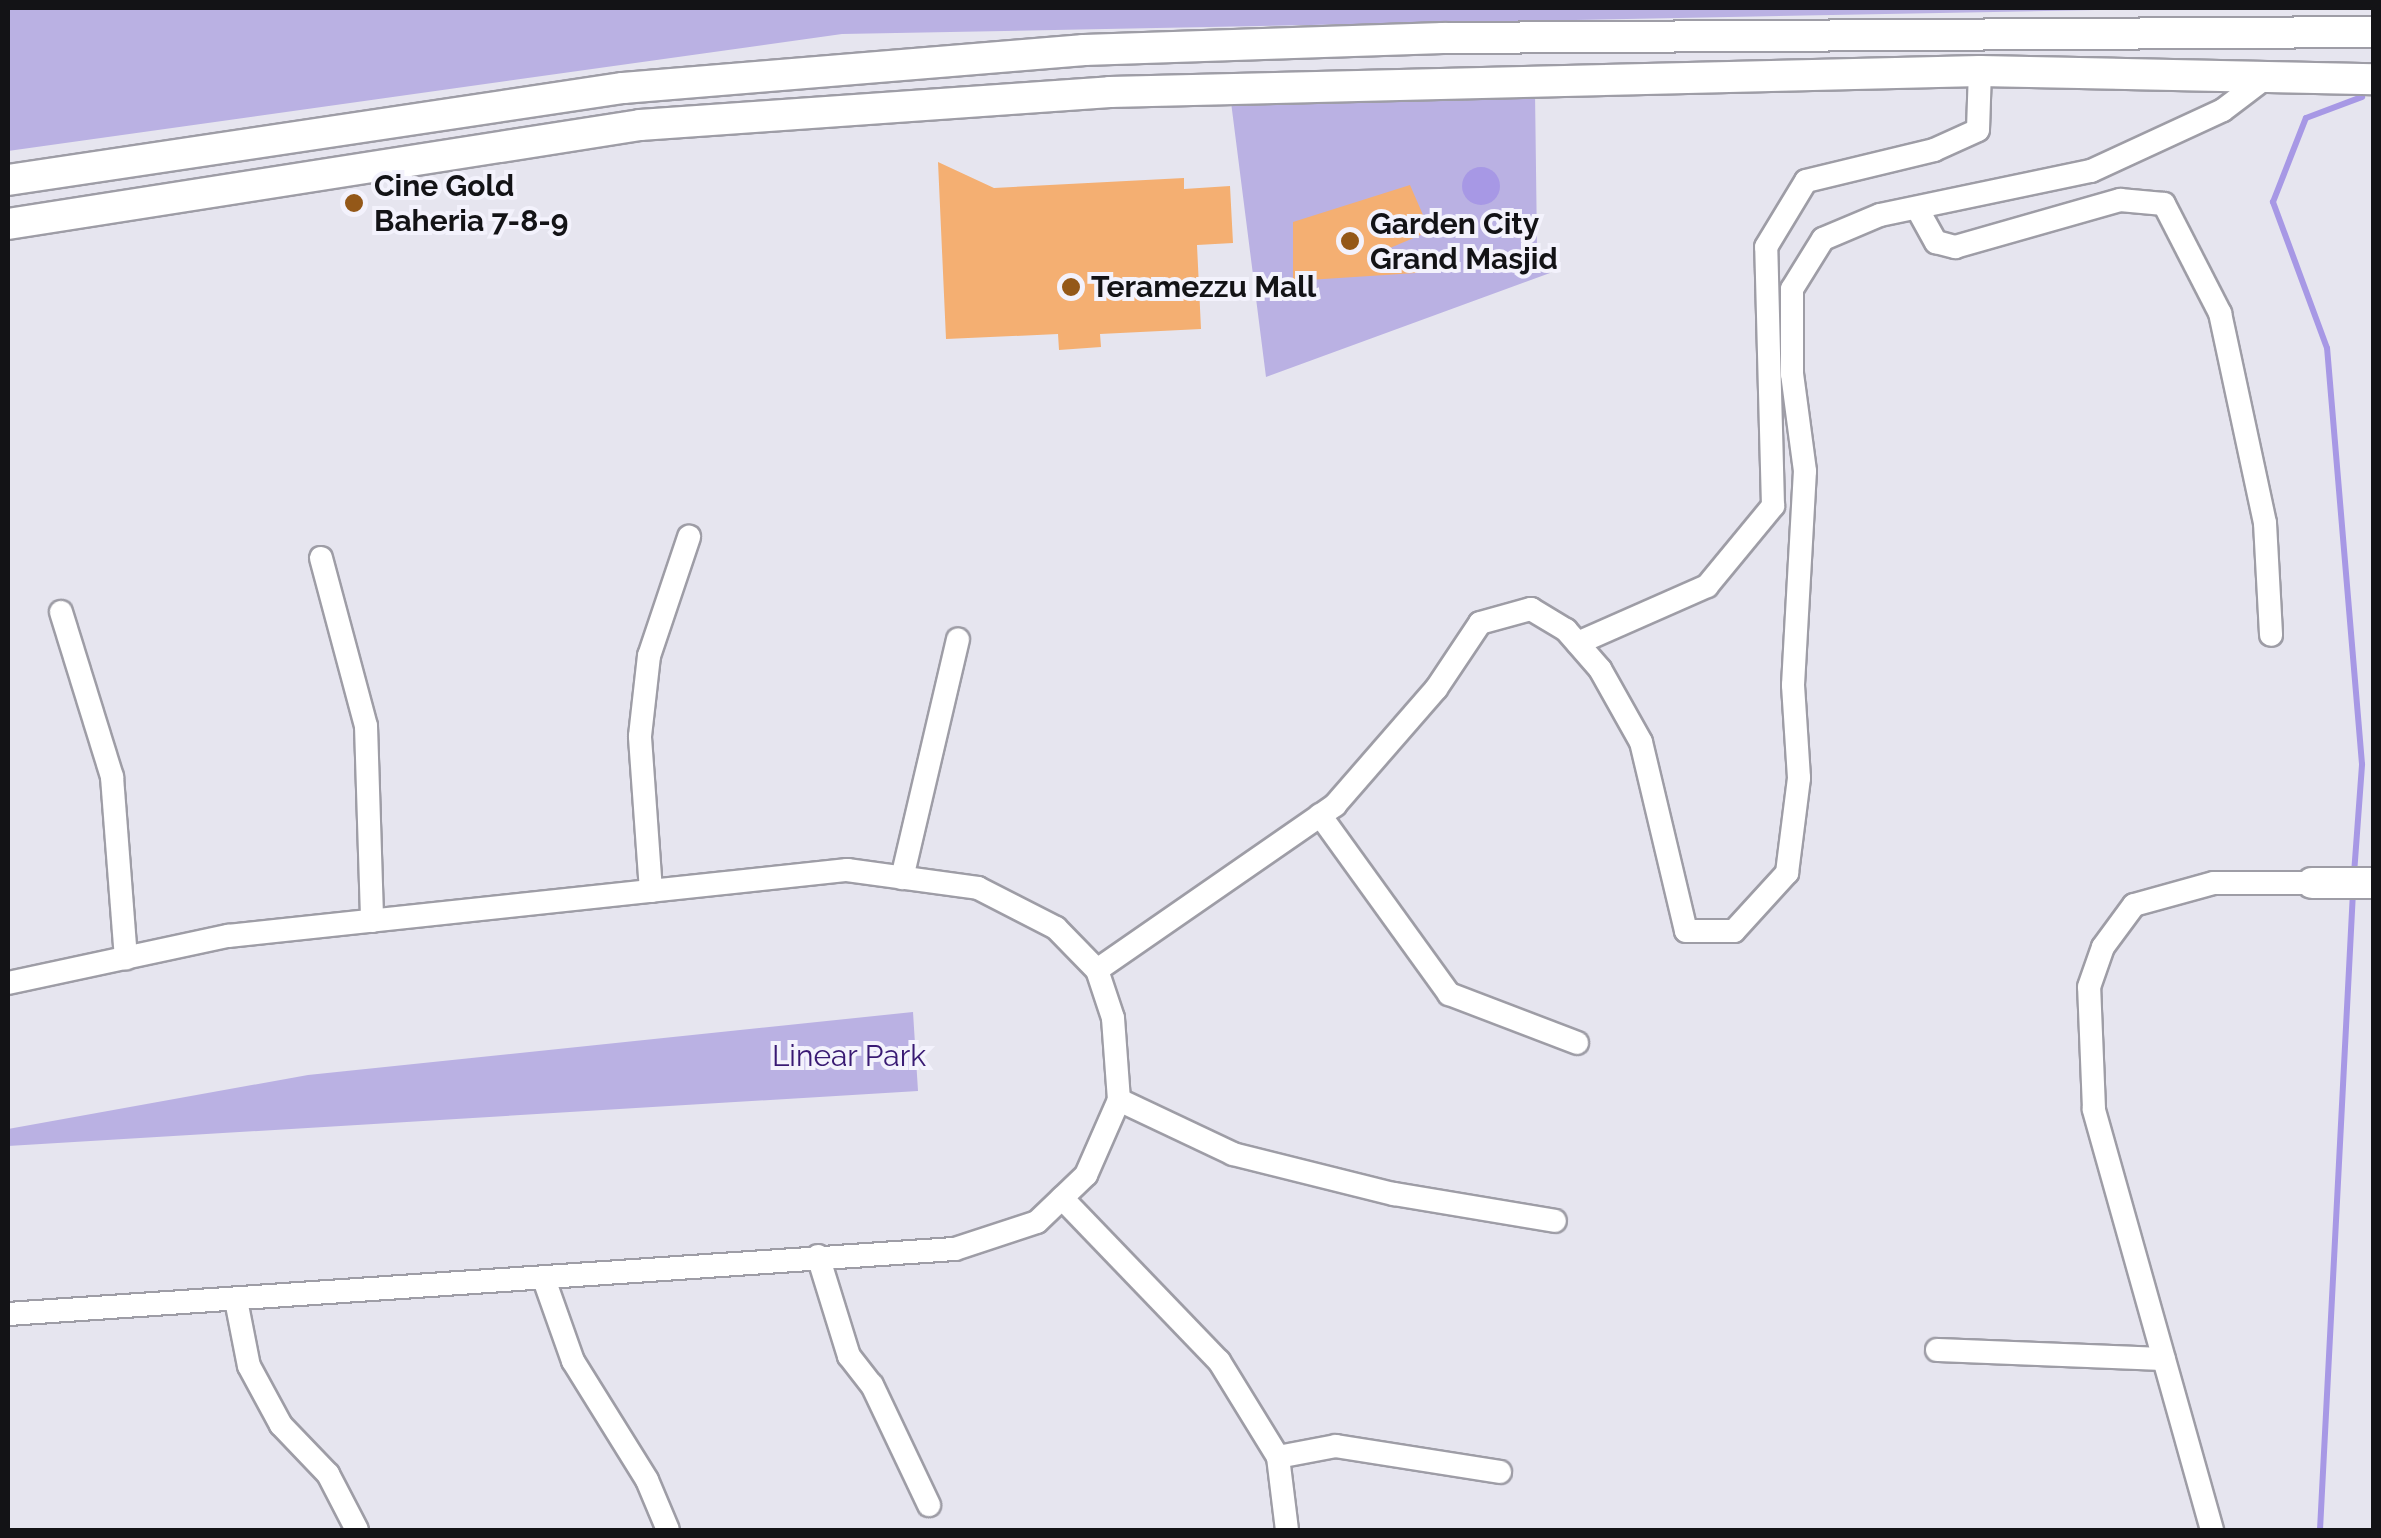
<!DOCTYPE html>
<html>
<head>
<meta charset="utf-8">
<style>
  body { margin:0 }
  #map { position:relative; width:2381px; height:1538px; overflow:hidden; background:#e6e5ef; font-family:Raleway,sans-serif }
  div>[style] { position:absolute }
  .green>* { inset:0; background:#bab1e3 }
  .water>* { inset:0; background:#a798e5 }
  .round { border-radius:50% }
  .stream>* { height:6px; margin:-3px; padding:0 3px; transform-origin:3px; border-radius:3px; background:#a798e5 }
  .building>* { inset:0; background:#f4af72 }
  .roads { filter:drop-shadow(2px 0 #9e9da6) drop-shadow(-2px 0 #9e9da6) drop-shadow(0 2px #9e9da6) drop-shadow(0 -2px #9e9da6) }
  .minor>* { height:22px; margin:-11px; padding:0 11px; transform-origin:11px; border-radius:11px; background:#fff }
  .tertiary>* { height:30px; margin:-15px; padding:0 15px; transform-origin:15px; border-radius:15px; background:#fff }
  .dots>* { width:28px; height:28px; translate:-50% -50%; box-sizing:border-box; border:5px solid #f3f2fc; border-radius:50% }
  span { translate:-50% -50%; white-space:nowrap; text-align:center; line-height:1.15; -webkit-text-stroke:8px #f3f2fc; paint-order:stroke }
  .poi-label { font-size:30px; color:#131316; font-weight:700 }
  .left { translate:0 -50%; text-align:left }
  .park-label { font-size:30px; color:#391a73 }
  .frame { position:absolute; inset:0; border:10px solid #131316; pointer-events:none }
</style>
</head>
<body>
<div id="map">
  <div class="green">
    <div style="clip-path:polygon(8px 8px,2198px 8px,842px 34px,8px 151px)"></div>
    <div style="clip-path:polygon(1535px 92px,1537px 246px,1550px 273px,1266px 377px,1231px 102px)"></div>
    <div style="clip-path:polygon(913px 1012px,918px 1091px,8px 1146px,8px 1129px,308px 1075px)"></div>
  </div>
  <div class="water">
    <div class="round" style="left:1462px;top:167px;width:38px;height:38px"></div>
  </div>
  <div class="stream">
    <div style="left:2354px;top:874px;width:110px;rotate:-85.8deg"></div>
    <div style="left:2362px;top:764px;width:417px;rotate:-94.8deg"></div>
    <div style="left:2327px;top:348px;width:156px;rotate:-110.3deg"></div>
    <div style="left:2273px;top:202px;width:90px;rotate:-68.6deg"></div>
    <div style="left:2306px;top:118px;width:60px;rotate:-20.6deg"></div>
    <div style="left:2320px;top:1530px;width:640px;rotate:-87.04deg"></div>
  </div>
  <div class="building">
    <div style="clip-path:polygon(938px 162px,994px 188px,1184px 178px,1184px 189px,1230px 186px,1233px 243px,1197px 245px,1201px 329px,1100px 334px,1101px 347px,1059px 350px,1058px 334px,946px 339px)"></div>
    <div style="clip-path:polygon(1410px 185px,1430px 231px,1383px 251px,1389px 267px,1420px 257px,1431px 272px,1293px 281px,1293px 222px)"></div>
  </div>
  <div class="roads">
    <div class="minor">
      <div style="left:1918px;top:210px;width:37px;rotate:61deg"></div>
      <div style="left:1936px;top:242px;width:20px;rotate:15deg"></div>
      <div style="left:1955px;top:247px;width:172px;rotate:-15.9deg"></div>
      <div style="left:2120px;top:200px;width:44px;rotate:5.2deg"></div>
      <div style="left:2164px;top:204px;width:123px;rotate:62.8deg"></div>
      <div style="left:2220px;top:313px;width:215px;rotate:77.9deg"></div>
      <div style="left:2265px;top:523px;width:112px;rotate:86.9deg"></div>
      <div style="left:321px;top:558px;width:174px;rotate:75deg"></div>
      <div style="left:366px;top:726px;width:195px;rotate:88.2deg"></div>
      <div style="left:61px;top:612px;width:173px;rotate:72.8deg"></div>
      <div style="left:112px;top:777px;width:182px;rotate:85.6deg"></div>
      <div style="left:1578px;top:643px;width:141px;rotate:-23.8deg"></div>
      <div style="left:1707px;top:586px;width:104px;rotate:-50.5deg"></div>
      <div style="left:1773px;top:506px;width:259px;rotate:-91.5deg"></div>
      <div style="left:1766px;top:247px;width:77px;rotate:-58.8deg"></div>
      <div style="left:1806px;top:181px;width:132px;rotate:-13.6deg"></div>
      <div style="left:1934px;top:150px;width:48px;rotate:-24.4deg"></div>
      <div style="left:1978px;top:130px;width:59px;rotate:-88.1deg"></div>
      <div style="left:1320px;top:815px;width:221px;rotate:54.2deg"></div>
      <div style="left:1449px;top:994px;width:137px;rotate:20.9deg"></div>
      <div style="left:902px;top:878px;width:245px;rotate:-76.8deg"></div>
      <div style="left:651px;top:891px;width:155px;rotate:-94.1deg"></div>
      <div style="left:640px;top:736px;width:81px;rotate:-83.6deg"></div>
      <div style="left:649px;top:656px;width:126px;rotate:-71.4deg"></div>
      <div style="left:8px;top:983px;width:225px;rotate:-12.1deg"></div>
      <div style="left:228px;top:936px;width:623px;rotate:-6.09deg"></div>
      <div style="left:847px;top:870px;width:132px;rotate:7.8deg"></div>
      <div style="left:978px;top:888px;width:88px;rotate:27.1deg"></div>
      <div style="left:1056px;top:928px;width:59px;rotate:45.7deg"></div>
      <div style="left:1097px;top:970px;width:290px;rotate:-34.7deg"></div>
      <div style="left:1335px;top:805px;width:154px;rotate:-49deg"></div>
      <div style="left:1436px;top:689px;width:79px;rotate:-56.3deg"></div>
      <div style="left:1480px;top:623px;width:53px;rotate:-15.4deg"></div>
      <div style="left:1531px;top:609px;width:41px;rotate:31deg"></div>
      <div style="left:1566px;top:630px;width:52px;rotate:48.9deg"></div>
      <div style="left:1600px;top:669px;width:84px;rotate:60.7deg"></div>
      <div style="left:1641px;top:742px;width:194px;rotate:76.6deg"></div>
      <div style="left:1686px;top:931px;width:48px"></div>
      <div style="left:1734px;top:931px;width:79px;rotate:-47.6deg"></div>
      <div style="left:1787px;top:873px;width:96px;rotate:-82.8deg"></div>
      <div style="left:1799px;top:778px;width:93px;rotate:-93.7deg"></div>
      <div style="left:1793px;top:685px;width:214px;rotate:-86.8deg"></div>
      <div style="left:1805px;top:471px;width:98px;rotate:-97.6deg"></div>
      <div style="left:1792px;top:374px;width:85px;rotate:-90deg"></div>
      <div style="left:1792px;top:289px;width:59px;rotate:-58.2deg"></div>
      <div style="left:1823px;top:239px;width:62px;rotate:-22.8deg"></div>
      <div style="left:1880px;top:215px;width:216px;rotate:-11.8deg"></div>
      <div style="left:2091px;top:171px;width:145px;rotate:-24.8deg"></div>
      <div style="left:2223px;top:110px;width:48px;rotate:-37.3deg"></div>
      <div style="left:1119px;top:1100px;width:126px;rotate:25.3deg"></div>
      <div style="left:1233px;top:1154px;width:166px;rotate:14deg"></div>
      <div style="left:1394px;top:1194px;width:163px;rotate:9.5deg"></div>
      <div style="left:1062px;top:1198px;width:226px;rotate:46.1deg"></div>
      <div style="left:1219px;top:1361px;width:113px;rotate:58.4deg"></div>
      <div style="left:1278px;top:1457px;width:74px;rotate:83deg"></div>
      <div style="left:818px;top:1256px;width:105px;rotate:72.8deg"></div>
      <div style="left:849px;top:1356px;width:37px;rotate:52deg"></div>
      <div style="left:872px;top:1385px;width:133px;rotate:64.6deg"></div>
      <div style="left:545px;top:1282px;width:84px;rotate:70.5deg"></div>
      <div style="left:573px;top:1361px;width:140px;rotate:58.1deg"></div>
      <div style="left:647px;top:1480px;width:54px;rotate:67.2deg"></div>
      <div style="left:236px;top:1300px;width:67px;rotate:78.9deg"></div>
      <div style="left:249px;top:1366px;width:67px;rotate:61.5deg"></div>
      <div style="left:281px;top:1425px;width:68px;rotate:46.2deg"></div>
      <div style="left:328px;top:1474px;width:63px;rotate:62.6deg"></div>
      <div style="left:8px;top:1314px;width:949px;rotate:-3.93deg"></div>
      <div style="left:955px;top:1249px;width:86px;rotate:-18.2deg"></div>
      <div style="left:1037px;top:1222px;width:68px;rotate:-43.8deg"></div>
      <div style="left:1086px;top:1175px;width:82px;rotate:-66.3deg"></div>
      <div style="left:1119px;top:1100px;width:82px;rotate:-94.2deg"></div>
      <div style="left:1113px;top:1018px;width:51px;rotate:-108.4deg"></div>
      <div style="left:1937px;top:1350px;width:227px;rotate:2.3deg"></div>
      <div style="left:1278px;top:1457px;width:59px;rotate:-10.7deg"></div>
      <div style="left:1336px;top:1446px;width:166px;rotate:9deg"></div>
      <div style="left:2212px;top:1530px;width:437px;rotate:-105.7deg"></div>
      <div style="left:2094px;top:1109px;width:122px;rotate:-92.3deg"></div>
      <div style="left:2089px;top:987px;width:42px;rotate:-70.7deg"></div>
      <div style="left:2103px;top:947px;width:52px;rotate:-53.6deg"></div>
      <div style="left:2134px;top:905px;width:83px;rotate:-15.4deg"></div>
      <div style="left:2214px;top:883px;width:98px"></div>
    </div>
    <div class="tertiary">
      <div style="left:8px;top:180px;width:622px;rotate:-8.51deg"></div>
      <div style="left:623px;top:88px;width:463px;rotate:-4.7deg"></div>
      <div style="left:1084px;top:50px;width:359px;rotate:-1.9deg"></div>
      <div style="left:1443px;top:38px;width:931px;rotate:-0.37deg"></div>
      <div style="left:8px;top:224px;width:640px;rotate:-8.9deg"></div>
      <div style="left:640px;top:125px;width:471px;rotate:-4deg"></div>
      <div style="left:1110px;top:92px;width:870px;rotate:-1.38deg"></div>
      <div style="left:1980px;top:71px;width:394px;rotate:1.2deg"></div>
      <div style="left:2312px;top:883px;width:62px"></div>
    </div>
  </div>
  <div class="dots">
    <div style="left:354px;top:203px;background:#945818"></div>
    <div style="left:1350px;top:241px;background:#945818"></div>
    <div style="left:1071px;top:287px;background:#945818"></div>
  </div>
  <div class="poi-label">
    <span class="left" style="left:374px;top:203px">Cine Gold<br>Baheria 7-8-9</span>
    <span class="left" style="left:1370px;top:241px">Garden City<br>Grand Masjid</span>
    <span class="left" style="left:1091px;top:287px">Teramezzu Mall</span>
  </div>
  <div class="park-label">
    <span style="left:849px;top:1056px">Linear Park</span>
  </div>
  <div class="frame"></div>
</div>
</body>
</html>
